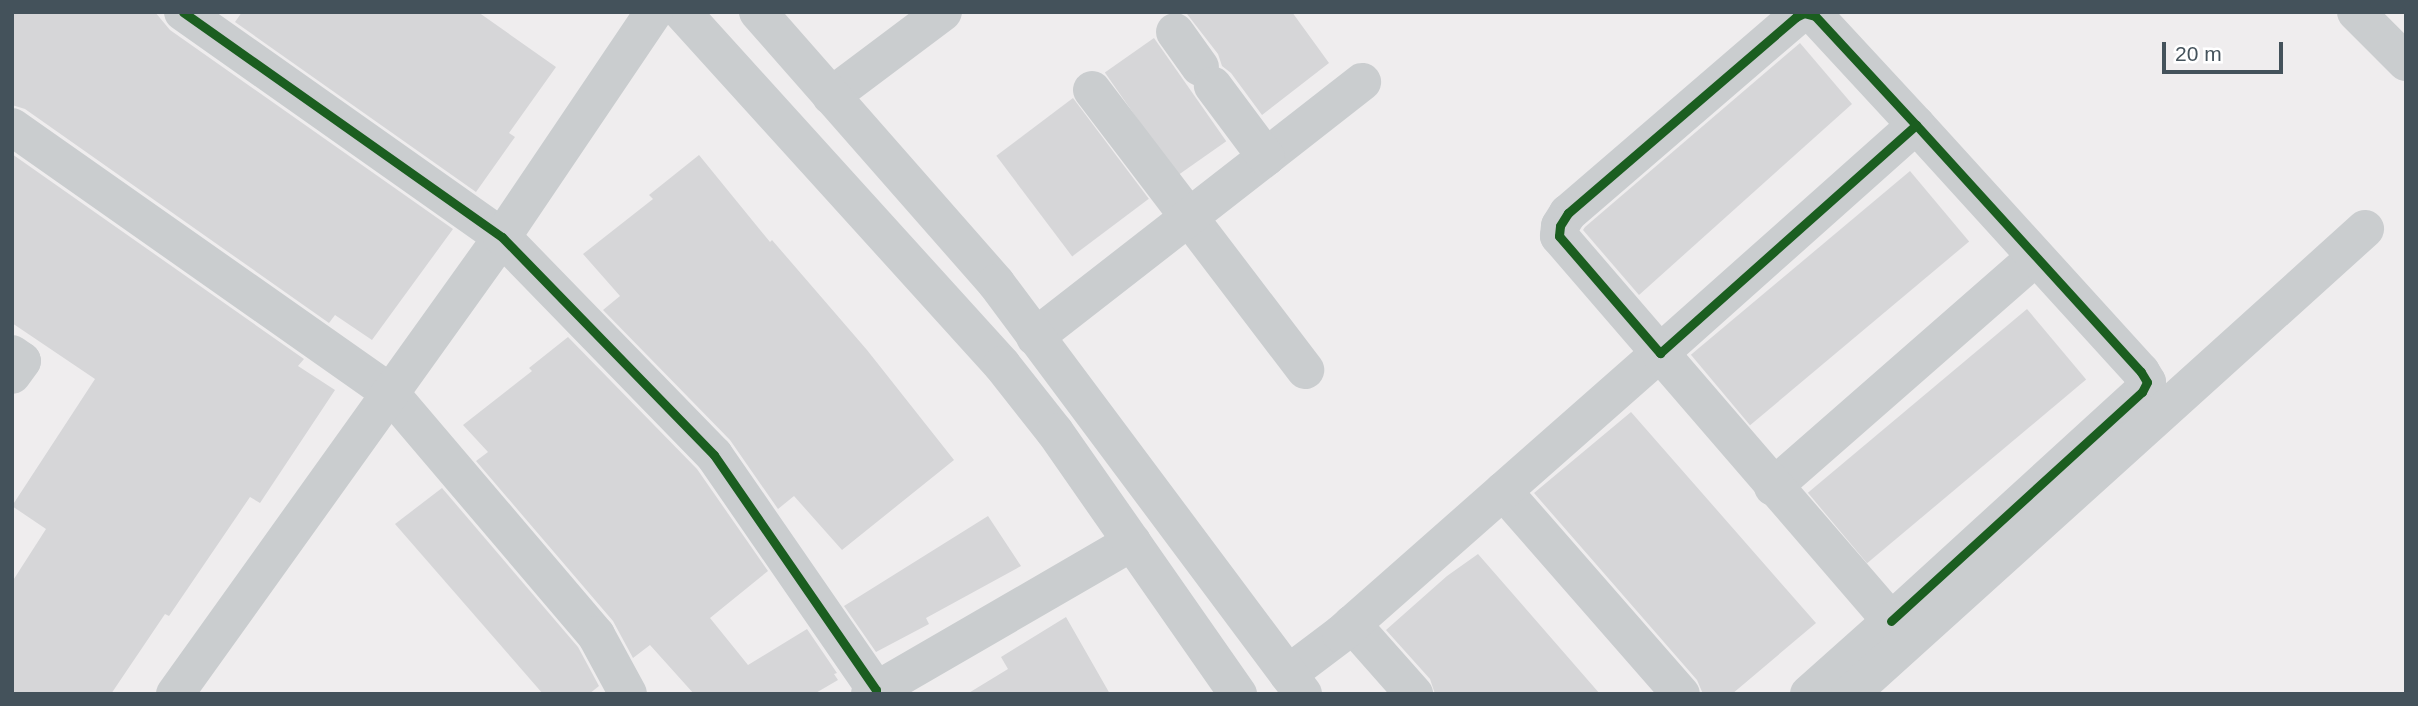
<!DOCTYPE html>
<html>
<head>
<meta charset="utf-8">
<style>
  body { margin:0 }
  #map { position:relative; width:2418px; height:706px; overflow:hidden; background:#efedee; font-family:Arial,sans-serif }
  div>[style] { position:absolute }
  .building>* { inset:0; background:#d6d6d8; transform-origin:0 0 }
  .minor>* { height:38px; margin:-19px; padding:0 19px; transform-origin:19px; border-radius:19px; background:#cacdcf }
  .tertiary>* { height:38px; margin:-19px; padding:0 19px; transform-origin:19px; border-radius:19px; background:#cacdcf }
  .cycleway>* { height:9px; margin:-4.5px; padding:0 4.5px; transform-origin:4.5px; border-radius:4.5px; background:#1b5e20 }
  span { translate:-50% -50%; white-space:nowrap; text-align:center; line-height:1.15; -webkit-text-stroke:5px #fff; paint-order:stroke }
  .frame { position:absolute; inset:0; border:14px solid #44525b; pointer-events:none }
  .scale { position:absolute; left:2162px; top:42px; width:121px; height:32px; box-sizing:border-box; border:4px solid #44525b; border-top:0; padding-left:9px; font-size:21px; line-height:24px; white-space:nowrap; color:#44525b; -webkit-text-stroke:5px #fff; paint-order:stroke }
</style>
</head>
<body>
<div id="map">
  <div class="building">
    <div style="clip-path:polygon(12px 12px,155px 12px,170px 30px,453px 229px,372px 340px,335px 315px,329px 323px,25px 109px,12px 105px)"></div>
    <div style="clip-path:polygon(242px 12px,478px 12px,556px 67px,509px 133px,515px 137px,476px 192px,235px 22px)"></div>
    <div style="clip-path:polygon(1189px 12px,1292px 12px,1329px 63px,1262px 115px,1231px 73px,1222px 66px,1218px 54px,1187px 14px)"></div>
    <div style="left:1154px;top:38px;width:126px;height:60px;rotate:55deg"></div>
    <div style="clip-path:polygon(1800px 43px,1852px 104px,1639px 295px,1583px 230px,1585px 227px)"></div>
    <div style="left:1073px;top:98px;width:126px;height:96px;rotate:53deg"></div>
    <div style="clip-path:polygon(12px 154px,304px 359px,298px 366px,335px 390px,260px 503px,250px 497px,169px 616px,165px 614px,111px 694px,12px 694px,12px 582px,46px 529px,12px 506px,95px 379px,12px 323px)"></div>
    <div style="clip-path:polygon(699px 155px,770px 242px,772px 240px,867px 350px,954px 460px,842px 550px,794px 496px,778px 509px,730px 440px,603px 310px,620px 296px,583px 254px,653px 199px,649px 195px)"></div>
    <div style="left:1910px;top:171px;width:92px;height:286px;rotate:50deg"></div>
    <div style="left:2027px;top:309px;width:92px;height:286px;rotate:50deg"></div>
    <div style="clip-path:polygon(568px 337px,697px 469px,768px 571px,710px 618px,748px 665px,807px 629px,837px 673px,834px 674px,838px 680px,814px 694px,694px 694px,650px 645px,633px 658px,613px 621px,476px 461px,488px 452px,463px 425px,532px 371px,529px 368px)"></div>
    <div style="clip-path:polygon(1631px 412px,1816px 623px,1732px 694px,1703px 694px,1697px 680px,1534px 493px)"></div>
    <div style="clip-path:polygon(442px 488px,578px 647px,599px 686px,589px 694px,543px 694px,395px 524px)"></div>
    <div style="clip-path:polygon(988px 516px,1021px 566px,926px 618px,929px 624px,876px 652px,844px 606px)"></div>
    <div style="clip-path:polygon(1478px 554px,1600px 694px,1435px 694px,1430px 679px,1386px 630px,1447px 576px)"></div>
    <div style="clip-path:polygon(1066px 617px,1110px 694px,967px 694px,1008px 669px,1001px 657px)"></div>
  </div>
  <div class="minor">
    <div style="left:183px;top:12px;width:390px;rotate:35.2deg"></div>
    <div style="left:502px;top:237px;width:304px;rotate:45.8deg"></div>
    <div style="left:714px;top:455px;width:285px;rotate:55.4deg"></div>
    <div style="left:876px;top:690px;width:4px;rotate:90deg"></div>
    <div style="left:2356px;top:12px;width:71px;rotate:45deg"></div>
    <div style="left:1175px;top:32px;width:43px;rotate:54.5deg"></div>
    <div style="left:1092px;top:90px;width:352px;rotate:52.7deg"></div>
    <div style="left:831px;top:96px;width:140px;rotate:-36.9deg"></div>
    <div style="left:12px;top:127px;width:462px;rotate:35.1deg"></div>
    <div style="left:390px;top:393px;width:318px;rotate:49.6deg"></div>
    <div style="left:596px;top:635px;width:67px;rotate:61.5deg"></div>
    <div style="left:1266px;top:157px;width:122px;rotate:-38deg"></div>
    <div style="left:1035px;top:337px;width:293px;rotate:-37.9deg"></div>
    <div style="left:1266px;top:157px;width:89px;rotate:-126.7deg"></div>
    <div style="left:12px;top:354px;width:12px;rotate:35deg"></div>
    <div style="left:22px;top:361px;width:17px;rotate:126deg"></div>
    <div style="left:1773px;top:487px;width:349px;rotate:-41.2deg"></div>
    <div style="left:1503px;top:491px;width:270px;rotate:48.8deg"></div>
    <div style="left:1891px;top:621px;width:340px;rotate:-42.4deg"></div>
    <div style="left:2142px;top:392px;width:11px;rotate:-63deg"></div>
    <div style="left:2147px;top:382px;width:12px;rotate:-121deg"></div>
    <div style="left:2141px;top:372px;width:334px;rotate:-132.3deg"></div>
    <div style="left:1916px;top:125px;width:149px;rotate:-132.8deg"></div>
    <div style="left:1815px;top:16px;width:11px;rotate:-165deg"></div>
    <div style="left:1804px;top:13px;width:9px;rotate:153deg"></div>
    <div style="left:1796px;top:17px;width:301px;rotate:139.3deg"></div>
    <div style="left:1568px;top:213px;width:15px;rotate:122deg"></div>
    <div style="left:1560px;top:226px;width:10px;rotate:96deg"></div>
    <div style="left:1559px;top:236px;width:155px;rotate:49.2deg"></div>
    <div style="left:1660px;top:353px;width:343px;rotate:-41.7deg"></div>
    <div style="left:1352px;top:624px;width:94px;rotate:48.5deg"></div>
    <div style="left:1288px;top:674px;width:66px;rotate:-37deg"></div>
    <div style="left:1341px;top:634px;width:425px;rotate:-41.4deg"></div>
    <div style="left:1660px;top:353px;width:354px;rotate:49.2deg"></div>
    <div style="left:1891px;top:621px;width:110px;rotate:138.3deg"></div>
    <div style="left:870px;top:694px;width:303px;rotate:-30.1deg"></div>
    <div style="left:1850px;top:694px;width:694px;rotate:-42.08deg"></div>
  </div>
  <div class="tertiary">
    <div style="left:682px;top:12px;width:476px;rotate:47.8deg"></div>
    <div style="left:1002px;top:365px;width:85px;rotate:51.7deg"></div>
    <div style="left:1055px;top:432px;width:320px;rotate:55.1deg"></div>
    <div style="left:758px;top:12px;width:361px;rotate:48.7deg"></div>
    <div style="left:996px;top:283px;width:513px;rotate:53.24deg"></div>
    <div style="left:175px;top:694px;width:562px;rotate:-54.41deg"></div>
    <div style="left:502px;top:237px;width:272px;rotate:-56deg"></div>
  </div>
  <div class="cycleway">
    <div style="left:183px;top:12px;width:390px;rotate:35.2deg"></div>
    <div style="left:502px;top:237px;width:304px;rotate:45.8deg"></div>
    <div style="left:714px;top:455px;width:285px;rotate:55.4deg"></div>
    <div style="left:876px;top:690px;width:4px;rotate:90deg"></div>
    <div style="left:1891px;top:621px;width:340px;rotate:-42.4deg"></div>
    <div style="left:2142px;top:392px;width:11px;rotate:-63deg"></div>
    <div style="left:2147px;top:382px;width:12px;rotate:-121deg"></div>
    <div style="left:2141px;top:372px;width:334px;rotate:-132.3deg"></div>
    <div style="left:1916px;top:125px;width:149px;rotate:-132.8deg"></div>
    <div style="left:1815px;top:16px;width:11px;rotate:-165deg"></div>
    <div style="left:1804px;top:13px;width:9px;rotate:153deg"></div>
    <div style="left:1796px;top:17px;width:301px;rotate:139.3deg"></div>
    <div style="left:1568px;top:213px;width:15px;rotate:122deg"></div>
    <div style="left:1560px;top:226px;width:10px;rotate:96deg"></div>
    <div style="left:1559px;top:236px;width:155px;rotate:49.2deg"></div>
    <div style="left:1660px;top:353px;width:343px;rotate:-41.7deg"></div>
  </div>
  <div class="frame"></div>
  <div class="scale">20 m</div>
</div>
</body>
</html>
